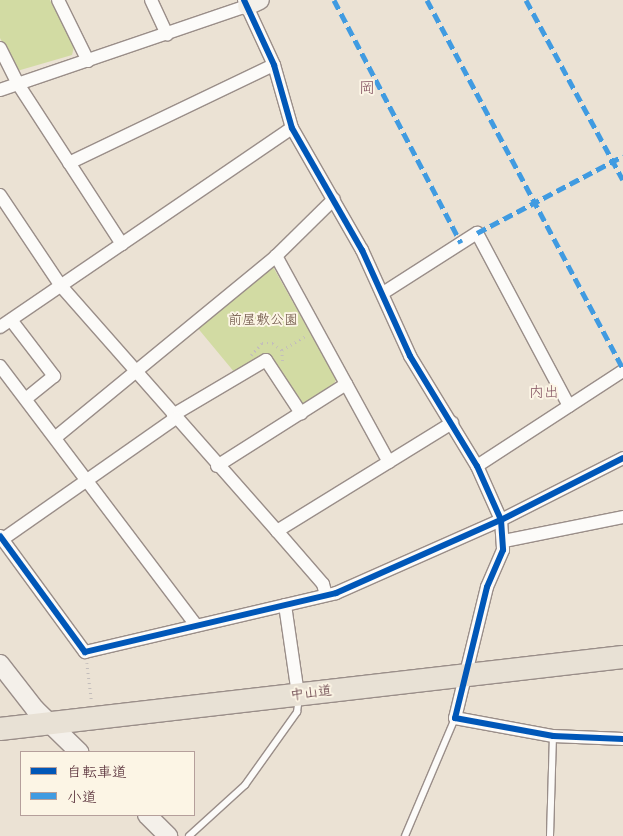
<!DOCTYPE html>
<html>
<head>
<meta charset="utf-8">
<style>
  body { margin:0 }
  #map { position:relative; width:623px; height:836px; overflow:hidden; background:#ebe2d4; font-family:Mali,"Klee One",sans-serif }
  div>[style] { position:absolute }
  .green>* { inset:0; background:#d2dba3 }
  .path>* { height:2.5px; margin-top:-1.25px; transform-origin:0; background:repeating-linear-gradient(90deg,#c3bdbb 0 1px,transparent 0 5px) }
  .roads { filter:drop-shadow(1px 0 #9a8e89) drop-shadow(-1px 0 #9a8e89) drop-shadow(0 1px #9a8e89) drop-shadow(0 -1px #9a8e89) }
  .lane>* { height:6px; margin:-3px; padding:0 3px; transform-origin:3px; border-radius:3px; background:#fcfbf9 }
  .street>* { height:12px; margin:-6px; padding:0 6px; transform-origin:6px; border-radius:6px; background:#fcfbf9 }
  .secondary>* { height:18px; margin:-9px; padding:0 9px; transform-origin:9px; border-radius:9px; background:#f4f0ea }
  .highway>* { height:22px; margin:-11px; padding:0 11px; transform-origin:11px; border-radius:11px; background:#e8e1d5 }
  .quiet>* { height:5px; margin-top:-2.5px; transform-origin:0; background:repeating-linear-gradient(90deg,#409be1 0 10px,transparent 0 15px) }
  .cycleway>* { height:6px; margin:-3px; padding:0 3px; transform-origin:3px; border-radius:3px; background:#0057b8 }
  span { translate:-50% -50%; white-space:nowrap; text-align:center; line-height:1.15; -webkit-text-stroke:4px #fcf5e5; paint-order:stroke }
  .park-label { font-size:14px; color:#674d3f }
  .street-label { font-size:14px; color:#4a1f2b }
  .neighbourhood-label { font-size:15px; color:#825160 }
  .quarter-label { font-size:16px; color:#825160 }
  .legend { position:absolute; left:20px; top:751px; width:175px; height:65px; box-sizing:border-box; background:#fcf5e5; border:1px solid #b59f9b; margin:0; padding:6px 9px; list-style:none; font-size:15px; color:#4a1f2b }
  .legend li { display:flex; align-items:center; gap:10px; height:25px }
  .legend b { width:25px; border:1px solid #b59f9b }
</style>
</head>
<body>
<div id="map">
  <div class="green">
    <div style="clip-path:polygon(0 0,50px 0,74px 47px,72px 55px,17px 71px,0 38px)"></div>
    <div style="clip-path:polygon(272px 265px,336px 379px,333px 387px,300px 406px,266px 355px,235px 373px,196px 326px)"></div>
  </div>
  <div class="path">
    <div style="left:282px;top:350px;width:29px;rotate:-31deg"></div>
    <div style="left:251px;top:355px;width:16px;rotate:-47deg"></div>
    <div style="left:262px;top:343px;width:11px"></div>
    <div style="left:273px;top:343px;width:11px;rotate:38deg"></div>
    <div style="left:282px;top:350px;width:13px;rotate:86deg"></div>
    <div style="left:87px;top:663px;width:39px;rotate:83deg"></div>
  </div>
  <div class="roads">
    <div class="lane">
      <div style="left:189px;top:836px;width:76px;rotate:-42.3deg"></div>
      <div style="left:245px;top:785px;width:90px;rotate:-54.5deg"></div>
      <div style="left:297px;top:712px;width:15px;rotate:-82deg"></div>
      <div style="left:405px;top:836px;width:128px;rotate:-67deg"></div>
      <div style="left:550px;top:836px;width:100px;rotate:-88.3deg"></div>
    </div>
    <div class="street">
      <div style="left:58px;top:0;width:68px;rotate:63.8deg"></div>
      <div style="left:151px;top:0;width:38px;rotate:65deg"></div>
      <div style="left:244px;top:0;width:72px;rotate:65.2deg"></div>
      <div style="left:274px;top:65px;width:66px;rotate:74.1deg"></div>
      <div style="left:292px;top:128px;width:141px;rotate:60.2deg"></div>
      <div style="left:362px;top:250px;width:116px;rotate:65.6deg"></div>
      <div style="left:410px;top:356px;width:129px;rotate:58.7deg"></div>
      <div style="left:477px;top:466px;width:59px;rotate:66deg"></div>
      <div style="left:501px;top:520px;width:30px;rotate:86deg"></div>
      <div style="left:503px;top:550px;width:40px;rotate:113.4deg"></div>
      <div style="left:487px;top:587px;width:135px;rotate:103.7deg"></div>
      <div style="left:455px;top:718px;width:100px;rotate:10.4deg"></div>
      <div style="left:553px;top:736px;width:70px;rotate:2.5deg"></div>
      <div style="left:0;top:48px;width:40px;rotate:63.4deg"></div>
      <div style="left:18px;top:84px;width:191px;rotate:57deg"></div>
      <div style="left:0;top:90px;width:261px;rotate:-18.8deg"></div>
      <div style="left:69px;top:163px;width:227px;rotate:-25.6deg"></div>
      <div style="left:0;top:195px;width:110px;rotate:56.2deg"></div>
      <div style="left:61px;top:286px;width:327px;rotate:48.6deg"></div>
      <div style="left:277px;top:531px;width:70px;rotate:49deg"></div>
      <div style="left:323px;top:584px;width:11px;rotate:75deg"></div>
      <div style="left:276px;top:256px;width:235px;rotate:61.3deg"></div>
      <div style="left:383px;top:293px;width:112px;rotate:-32.6deg"></div>
      <div style="left:477px;top:233px;width:196px;rotate:62deg"></div>
      <div style="left:11px;top:320px;width:71px;rotate:52.5deg"></div>
      <div style="left:54px;top:376px;width:36px;rotate:141deg"></div>
      <div style="left:0;top:327px;width:353px;rotate:-34.3deg"></div>
      <div style="left:0;top:366px;width:325px;rotate:52.9deg"></div>
      <div style="left:173px;top:415px;width:108px;rotate:-30.6deg"></div>
      <div style="left:266px;top:360px;width:64px;rotate:56.6deg"></div>
      <div style="left:56px;top:437px;width:285px;rotate:-39.4deg"></div>
      <div style="left:276px;top:256px;width:81px;rotate:-44.5deg"></div>
      <div style="left:217px;top:466px;width:153px;rotate:-32.4deg"></div>
      <div style="left:477px;top:466px;width:174px;rotate:-33.1deg"></div>
      <div style="left:277px;top:531px;width:206px;rotate:-31.7deg"></div>
      <div style="left:0;top:536px;width:144px;rotate:53.8deg"></div>
      <div style="left:85px;top:652px;width:258px;rotate:-13.2deg"></div>
      <div style="left:336px;top:593px;width:180px;rotate:-23.9deg"></div>
      <div style="left:501px;top:520px;width:137px;rotate:-26.9deg"></div>
      <div style="left:3px;top:539px;width:211px;rotate:-35deg"></div>
      <div style="left:504px;top:541px;width:121px;rotate:-11.4deg"></div>
      <div style="left:285px;top:605px;width:90px;rotate:81.7deg"></div>
    </div>
    <div class="secondary">
      <div style="left:247px;top:6px;width:14px;rotate:-25deg"></div>
      <div style="left:0;top:664px;width:57px;rotate:52.1deg"></div>
      <div style="left:35px;top:709px;width:62px;rotate:44.3deg"></div>
      <div style="left:147px;top:815px;width:30px;rotate:45deg"></div>
    </div>
    <div class="highway">
      <div style="left:0;top:729px;width:627px;rotate:-6.59deg"></div>
    </div>
  </div>
  <div class="quiet">
    <div style="left:334px;top:0;width:274px;rotate:62.4deg"></div>
    <div style="left:427px;top:0;width:417px;rotate:62deg"></div>
    <div style="left:526px;top:0;width:204px;rotate:61.7deg"></div>
    <div style="left:477px;top:233px;width:165px;rotate:-27.8deg"></div>
  </div>
  <div class="cycleway">
    <div style="left:244px;top:0;width:72px;rotate:65.2deg"></div>
    <div style="left:274px;top:65px;width:66px;rotate:74.1deg"></div>
    <div style="left:292px;top:128px;width:141px;rotate:60.2deg"></div>
    <div style="left:362px;top:250px;width:116px;rotate:65.6deg"></div>
    <div style="left:410px;top:356px;width:129px;rotate:58.7deg"></div>
    <div style="left:477px;top:466px;width:59px;rotate:66deg"></div>
    <div style="left:501px;top:520px;width:30px;rotate:86deg"></div>
    <div style="left:503px;top:550px;width:40px;rotate:113.4deg"></div>
    <div style="left:487px;top:587px;width:135px;rotate:103.7deg"></div>
    <div style="left:455px;top:718px;width:100px;rotate:10.4deg"></div>
    <div style="left:553px;top:736px;width:70px;rotate:2.5deg"></div>
    <div style="left:0;top:536px;width:144px;rotate:53.8deg"></div>
    <div style="left:85px;top:652px;width:258px;rotate:-13.2deg"></div>
    <div style="left:336px;top:593px;width:180px;rotate:-23.9deg"></div>
    <div style="left:501px;top:520px;width:137px;rotate:-26.9deg"></div>
  </div>
  <div class="park-label">
    <span style="left:263px;top:319px">前屋敷公園</span>
  </div>
  <div class="street-label">
    <span style="left:311px;top:692px;rotate:-7deg">中山道</span>
  </div>
  <div class="neighbourhood-label">
    <span style="left:544px;top:392px">内出</span>
  </div>
  <div class="quarter-label">
    <span style="left:367px;top:87px">岡</span>
  </div>
  <ul class="legend">
  <li><b style="height:6px;background:#0057b8"></b>自転車道</li>
  <li><b style="height:6px;background:#409be1"></b>小道</li>
  </ul>
</div>
</body>
</html>
